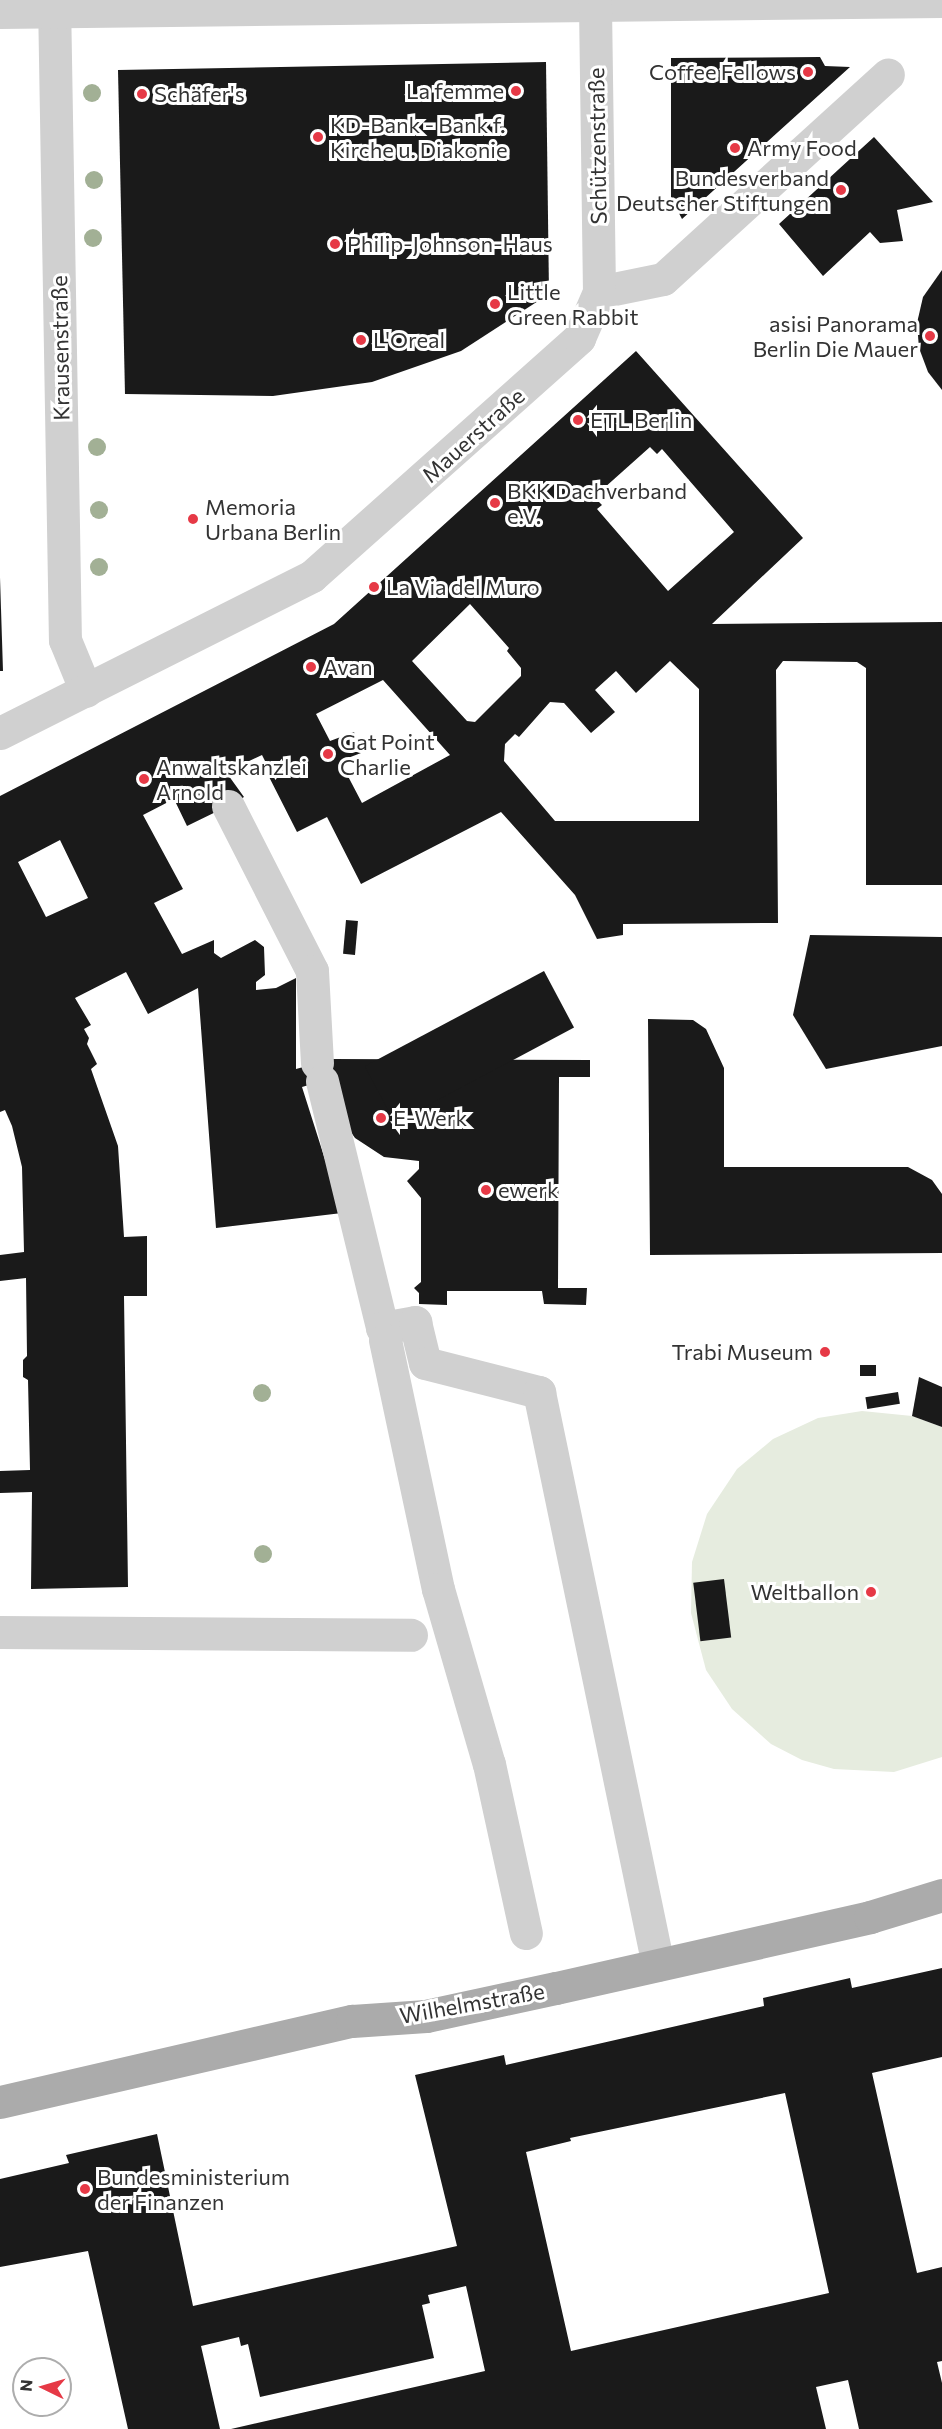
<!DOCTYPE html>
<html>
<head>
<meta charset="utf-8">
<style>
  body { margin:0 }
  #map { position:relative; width:942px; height:2429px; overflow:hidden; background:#fff; font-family:Commissioner,sans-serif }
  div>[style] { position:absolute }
  .green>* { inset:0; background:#e6ecdf }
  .building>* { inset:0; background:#1a1a1a; transform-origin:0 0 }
  .minor>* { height:33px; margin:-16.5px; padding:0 16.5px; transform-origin:16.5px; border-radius:16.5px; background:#d0d0d0 }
  .major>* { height:33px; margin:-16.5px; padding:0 16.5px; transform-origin:16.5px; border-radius:16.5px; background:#ababab }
  .trees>* { width:18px; height:18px; margin:-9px; border-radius:50%; background:#a2b095 }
  .dots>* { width:16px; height:16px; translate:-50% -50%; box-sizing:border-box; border:3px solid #fff; border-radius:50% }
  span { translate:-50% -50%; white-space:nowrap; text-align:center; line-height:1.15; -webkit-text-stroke:6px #fff; paint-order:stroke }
  .poi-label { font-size:22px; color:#333 }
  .right { translate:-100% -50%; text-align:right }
  .left { translate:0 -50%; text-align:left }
  .street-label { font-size:22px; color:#333 }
  .north { position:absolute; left:12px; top:2357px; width:60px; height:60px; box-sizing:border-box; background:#fff; border:2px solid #adadad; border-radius:50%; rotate:275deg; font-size:16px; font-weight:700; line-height:24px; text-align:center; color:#333 }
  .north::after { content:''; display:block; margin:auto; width:21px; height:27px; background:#e63946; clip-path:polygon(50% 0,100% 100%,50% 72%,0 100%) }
</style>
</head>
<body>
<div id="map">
  <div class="green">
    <div style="clip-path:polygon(862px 1411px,912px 1416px,942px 1427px,942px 1757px,894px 1772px,834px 1769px,802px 1760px,771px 1744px,732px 1709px,706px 1670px,691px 1613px,692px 1562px,707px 1514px,737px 1469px,773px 1439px,818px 1418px)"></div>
  </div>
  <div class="building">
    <div style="clip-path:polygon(820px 57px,825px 66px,850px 67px,682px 219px,671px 198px,671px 58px)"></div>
    <div style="clip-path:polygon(546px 62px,549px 294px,461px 351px,372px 382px,273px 396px,125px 394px,118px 70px)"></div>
    <div style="clip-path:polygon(874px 137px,933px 202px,897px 210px,903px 241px,880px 243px,870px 232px,823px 276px,779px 224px)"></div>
    <div style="clip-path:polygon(942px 270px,942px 390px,928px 372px,919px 348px,917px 323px,923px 297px)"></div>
    <div style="clip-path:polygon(evenodd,636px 351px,803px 538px,712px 624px,942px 622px,942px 885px,866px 885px,866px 668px,857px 662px,783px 661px,776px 670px,778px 923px,623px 924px,623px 935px,597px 939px,575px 895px,501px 812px,361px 884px,327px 817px,297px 832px,263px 765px,266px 763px,262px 755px,226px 772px,244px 797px,228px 806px,187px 826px,174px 799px,143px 815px,183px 889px,154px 903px,182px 954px,214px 940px,214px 953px,221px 958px,255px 940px,264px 947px,265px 975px,256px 982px,256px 990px,276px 988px,296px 978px,296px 1069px,333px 1059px,590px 1060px,590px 1077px,559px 1077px,558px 1288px,587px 1288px,586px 1305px,544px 1304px,542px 1291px,447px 1291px,447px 1305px,419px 1304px,419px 1293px,414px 1288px,421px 1282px,421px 1198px,407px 1181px,419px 1169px,419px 1161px,384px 1157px,355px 1138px,346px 1125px,336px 1077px,302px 1087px,342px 1213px,216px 1228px,198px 988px,148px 1014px,126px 972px,75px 998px,91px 1025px,84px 1029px,89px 1038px,87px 1044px,97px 1064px,91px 1069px,118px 1146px,124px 1237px,147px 1236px,147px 1296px,124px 1296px,128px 1587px,31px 1589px,32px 1492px,0 1493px,0 1471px,30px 1470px,28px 1380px,23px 1377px,23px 1360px,27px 1356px,26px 1278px,0 1281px,0 1255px,24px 1252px,22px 1167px,12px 1126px,5px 1110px,0 1112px,0 796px,334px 624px,636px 351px,650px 447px,657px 454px,662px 449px,734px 532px,668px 591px,597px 509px,602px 505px,594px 497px,650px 447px,636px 351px,470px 604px,509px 648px,507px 651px,521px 668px,521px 676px,475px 722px,467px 721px,412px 661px,470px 604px,636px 351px,670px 661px,699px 689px,699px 821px,555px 821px,504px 761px,505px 744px,515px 734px,519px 737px,550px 702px,564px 703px,591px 733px,615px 712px,595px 690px,616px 671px,636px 693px,670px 661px,636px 351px,383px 680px,450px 755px,362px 803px,340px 761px,361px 753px,354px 732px,330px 741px,316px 714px,383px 680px,636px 351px,60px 840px,88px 898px,46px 917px,18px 862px,60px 840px,636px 351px,398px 1077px,415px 1077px,421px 1085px,421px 1101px,405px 1101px,397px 1091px,398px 1077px)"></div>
    <div style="clip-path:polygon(0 578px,3px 671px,0 671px)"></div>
    <div style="left:346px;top:920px;width:12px;height:34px;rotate:5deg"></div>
    <div style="clip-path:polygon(810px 935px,942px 937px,942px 1046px,826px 1069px,793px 1015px)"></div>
    <div style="left:544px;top:971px;width:64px;height:203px;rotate:62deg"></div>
    <div style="clip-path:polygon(648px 1019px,693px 1020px,706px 1029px,724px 1068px,724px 1167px,908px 1167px,932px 1180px,942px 1194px,942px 1253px,650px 1255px)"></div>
    <div style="left:860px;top:1365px;width:16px;height:11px"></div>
    <div style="clip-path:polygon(919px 1377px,942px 1387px,942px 1427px,912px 1416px)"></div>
    <div style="left:898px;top:1392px;width:12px;height:33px;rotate:81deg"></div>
    <div style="left:724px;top:1579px;width:59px;height:31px;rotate:83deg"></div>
    <div style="clip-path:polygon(evenodd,942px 1968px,942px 2057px,872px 2073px,917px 2273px,942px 2267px,942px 2361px,937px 2362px,942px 2383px,942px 2429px,859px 2429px,848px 2380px,816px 2387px,826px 2429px,231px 2429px,485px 2371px,466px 2286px,428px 2295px,430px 2303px,422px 2305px,434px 2358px,260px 2397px,248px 2344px,241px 2346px,239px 2337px,201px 2346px,220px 2429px,128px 2429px,88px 2251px,0 2267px,0 2179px,69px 2163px,66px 2155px,157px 2134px,193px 2306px,457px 2246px,415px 2075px,504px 2055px,506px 2065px,764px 2006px,763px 1998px,850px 1978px,852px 1988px,942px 1968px,785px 2093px,829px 2293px,571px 2351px,526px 2152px,571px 2141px,570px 2138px,785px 2093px)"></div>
  </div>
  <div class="minor">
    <div style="left:54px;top:0;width:640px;rotate:89.02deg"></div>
    <div style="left:65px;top:640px;width:55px;rotate:67.6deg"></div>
    <div style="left:0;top:12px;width:942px;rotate:-0.67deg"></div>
    <div style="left:599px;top:292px;width:65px;rotate:-11.5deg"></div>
    <div style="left:663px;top:279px;width:304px;rotate:-42.3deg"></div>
    <div style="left:0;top:733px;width:349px;rotate:-26.7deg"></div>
    <div style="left:312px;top:576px;width:358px;rotate:-41.7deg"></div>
    <div style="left:579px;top:338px;width:50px;rotate:-66.5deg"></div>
    <div style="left:599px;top:292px;width:292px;rotate:-90.8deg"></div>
    <div style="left:228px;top:806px;width:185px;rotate:63deg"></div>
    <div style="left:312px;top:971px;width:92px;rotate:86.9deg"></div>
    <div style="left:322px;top:1081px;width:254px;rotate:76.3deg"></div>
    <div style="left:382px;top:1328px;width:34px;rotate:-10deg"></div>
    <div style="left:415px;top:1322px;width:42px;rotate:76.3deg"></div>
    <div style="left:425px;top:1363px;width:118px;rotate:14.3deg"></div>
    <div style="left:539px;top:1392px;width:585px;rotate:78.27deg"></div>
    <div style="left:385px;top:1340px;width:255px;rotate:78deg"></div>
    <div style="left:438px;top:1589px;width:182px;rotate:73.8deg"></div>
    <div style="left:489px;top:1764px;width:173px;rotate:77.7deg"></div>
    <div style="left:0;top:1632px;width:411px;rotate:0.4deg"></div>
  </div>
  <div class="major">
    <div style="left:0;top:2102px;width:361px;rotate:-13deg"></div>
    <div style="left:352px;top:2021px;width:74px;rotate:-3.9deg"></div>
    <div style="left:426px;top:2016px;width:133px;rotate:-12.2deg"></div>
    <div style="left:556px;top:1988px;width:322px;rotate:-12.7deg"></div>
    <div style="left:870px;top:1917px;width:75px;rotate:-17deg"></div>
  </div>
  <div class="trees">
    <div style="left:92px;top:93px"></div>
    <div style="left:94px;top:180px"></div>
    <div style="left:93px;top:238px"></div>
    <div style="left:97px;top:447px"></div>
    <div style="left:99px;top:510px"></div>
    <div style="left:99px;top:567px"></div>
    <div style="left:262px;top:1393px"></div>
    <div style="left:263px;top:1554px"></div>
  </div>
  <div class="dots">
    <div style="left:808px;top:72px;background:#e63946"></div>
    <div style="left:516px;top:91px;background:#e63946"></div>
    <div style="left:142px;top:94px;background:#e63946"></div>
    <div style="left:318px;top:137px;background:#e63946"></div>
    <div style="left:735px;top:148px;background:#e63946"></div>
    <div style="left:841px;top:190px;background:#e63946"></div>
    <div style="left:335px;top:244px;background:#e63946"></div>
    <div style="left:495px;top:304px;background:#e63946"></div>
    <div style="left:930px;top:336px;background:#e63946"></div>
    <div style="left:361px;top:340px;background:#e63946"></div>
    <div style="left:578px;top:420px;background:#e63946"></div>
    <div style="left:495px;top:503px;background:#e63946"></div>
    <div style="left:193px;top:519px;background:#e63946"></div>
    <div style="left:374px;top:587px;background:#e63946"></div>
    <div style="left:311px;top:667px;background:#e63946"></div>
    <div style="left:328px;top:754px;background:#e63946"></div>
    <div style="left:144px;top:779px;background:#e63946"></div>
    <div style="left:381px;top:1118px;background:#e63946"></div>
    <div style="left:486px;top:1190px;background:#e63946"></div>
    <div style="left:825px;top:1352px;background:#e63946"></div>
    <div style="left:871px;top:1592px;background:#e63946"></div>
    <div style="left:85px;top:2189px;background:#e63946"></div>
  </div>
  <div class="poi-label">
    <span class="right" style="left:796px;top:72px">Coffee Fellows</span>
    <span class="right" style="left:504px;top:91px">La femme</span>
    <span class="left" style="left:154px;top:94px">Schäfer's</span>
    <span class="left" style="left:330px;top:137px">KD-Bank - Bank f.<br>Kirche u. Diakonie</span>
    <span class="left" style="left:747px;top:148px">Army Food</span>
    <span class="right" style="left:829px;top:190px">Bundesverband<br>Deutscher Stiftungen</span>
    <span class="left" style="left:347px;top:244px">Philip-Johnson-Haus</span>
    <span class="left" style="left:507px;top:304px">Little<br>Green Rabbit</span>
    <span class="right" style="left:918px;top:336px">asisi Panorama<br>Berlin Die Mauer</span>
    <span class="left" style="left:373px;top:340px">L'Oreal</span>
    <span class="left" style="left:590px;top:420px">ETL Berlin</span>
    <span class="left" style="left:507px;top:503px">BKK Dachverband<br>e.V.</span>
    <span class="left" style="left:205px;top:519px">Memoria<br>Urbana Berlin</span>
    <span class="left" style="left:386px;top:587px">La Via del Muro</span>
    <span class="left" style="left:323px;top:667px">Avan</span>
    <span class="left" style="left:340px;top:754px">Gat Point<br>Charlie</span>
    <span class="left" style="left:156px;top:779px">Anwaltskanzlei<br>Arnold</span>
    <span class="left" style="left:393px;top:1118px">E-Werk</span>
    <span class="left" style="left:498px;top:1190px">ewerk</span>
    <span class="right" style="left:813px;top:1352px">Trabi Museum</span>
    <span class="right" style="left:859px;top:1592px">Weltballon</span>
    <span class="left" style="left:97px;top:2189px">Bundesministerium<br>der Finanzen</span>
  </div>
  <div class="street-label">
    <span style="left:597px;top:146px;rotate:-91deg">Schützenstraße</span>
    <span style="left:60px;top:348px;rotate:-91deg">Krausenstraße</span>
    <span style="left:473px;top:435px;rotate:-42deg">Mauerstraße</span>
    <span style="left:472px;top:2003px;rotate:-10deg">Wilhelmstraße</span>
  </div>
  <div class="north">N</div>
</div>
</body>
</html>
